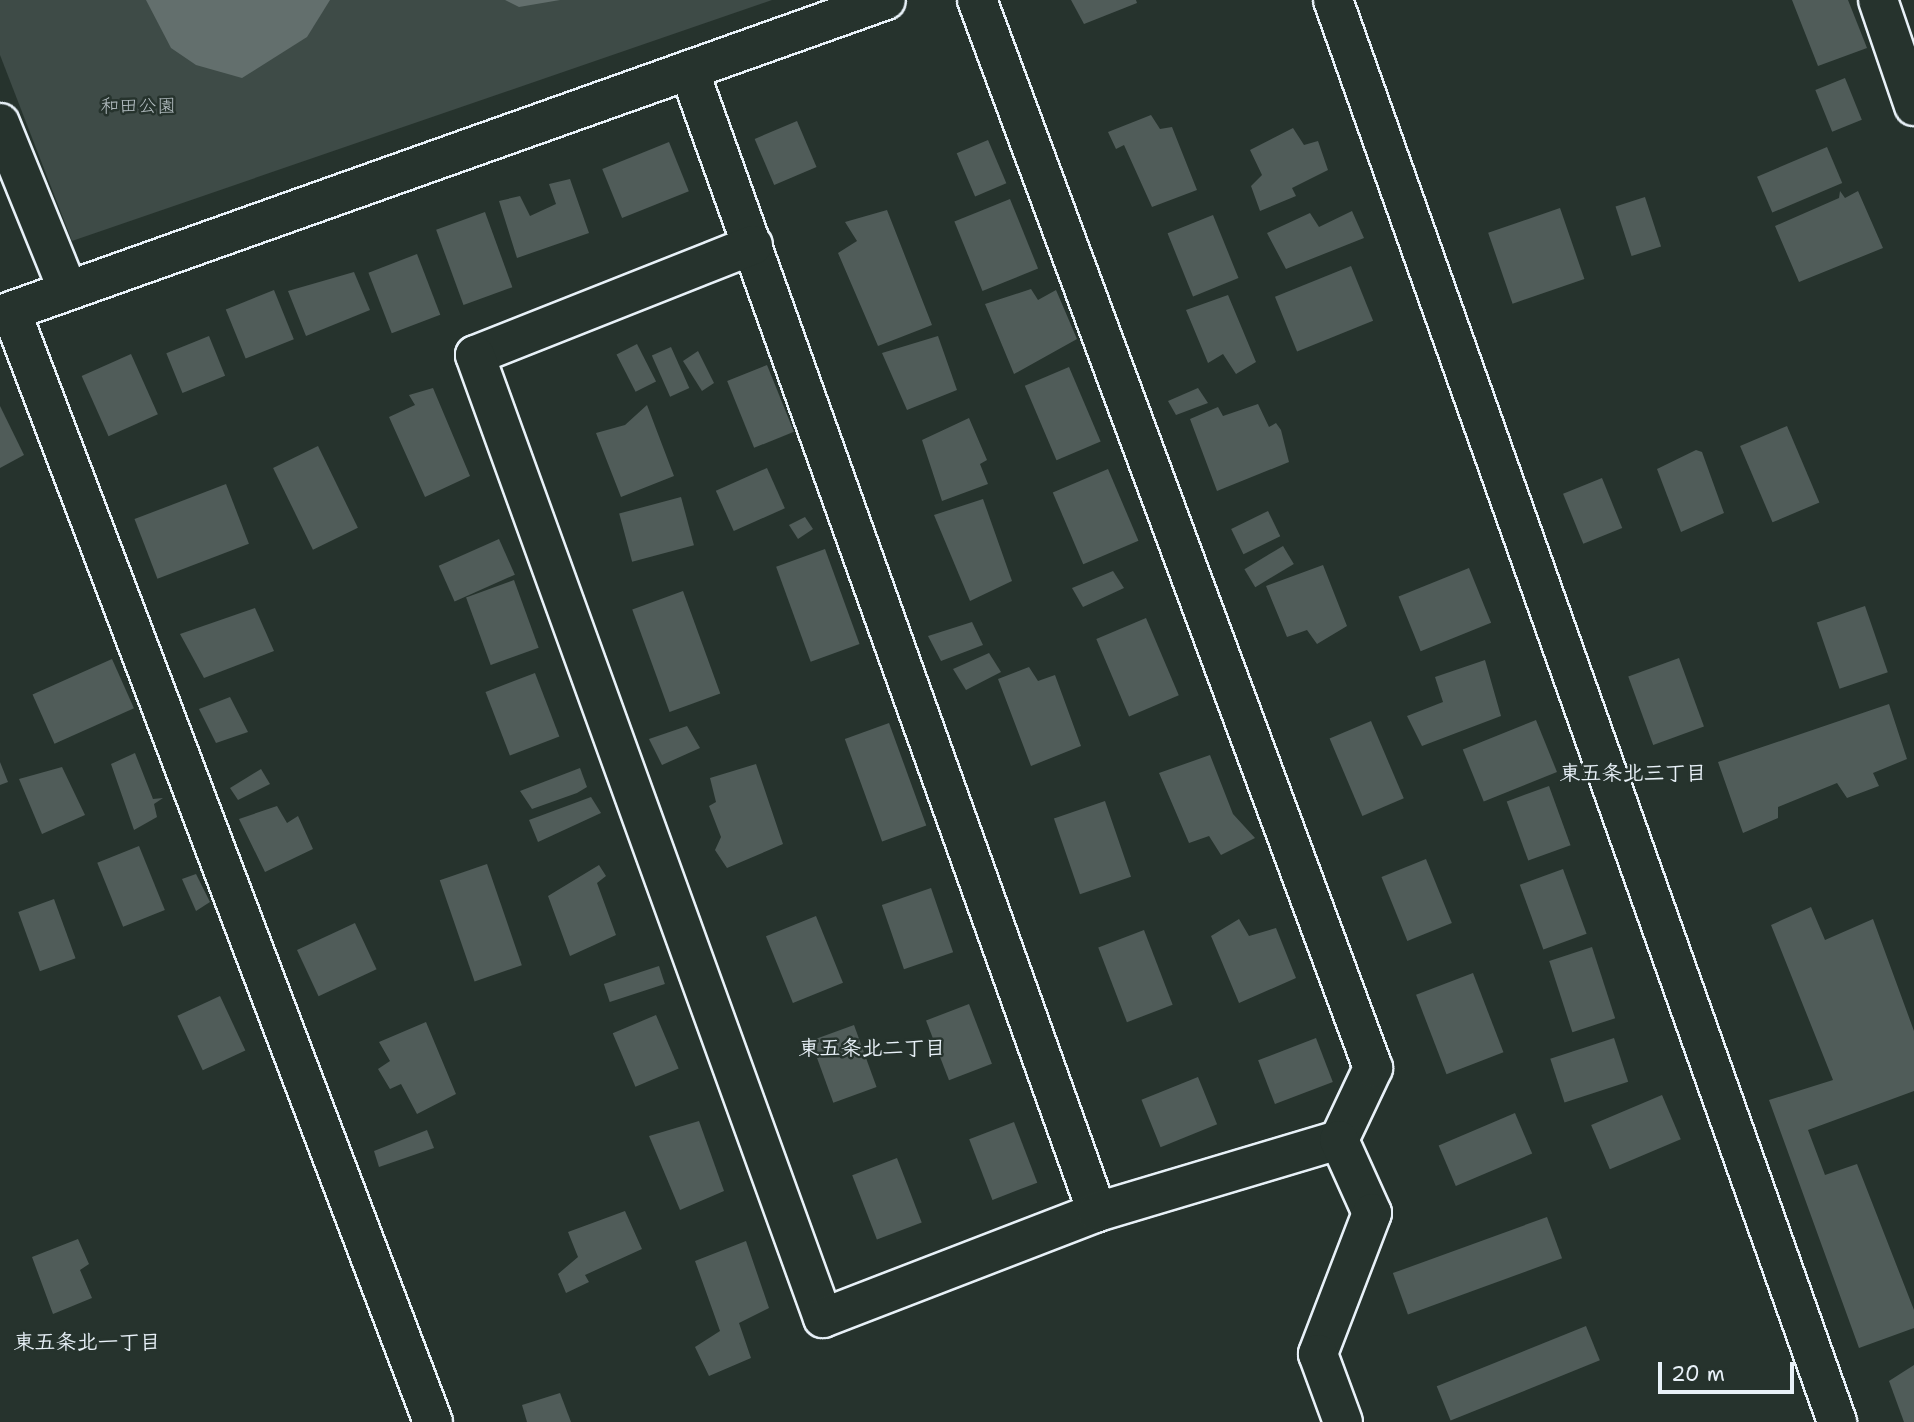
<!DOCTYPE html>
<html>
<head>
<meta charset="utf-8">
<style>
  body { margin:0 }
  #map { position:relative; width:1914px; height:1422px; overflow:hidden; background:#26332d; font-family:"Shantell Sans","Klee One",sans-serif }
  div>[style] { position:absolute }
  .green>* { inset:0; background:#3e4b47 }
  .water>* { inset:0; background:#636f6d }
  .building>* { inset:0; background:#505c59; transform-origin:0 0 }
  .roads { filter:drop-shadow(2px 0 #e8f1f8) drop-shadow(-2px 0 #e8f1f8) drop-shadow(0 2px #e8f1f8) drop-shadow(0 -2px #e8f1f8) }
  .minor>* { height:38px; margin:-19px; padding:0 19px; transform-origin:19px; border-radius:19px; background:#26332d }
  span { translate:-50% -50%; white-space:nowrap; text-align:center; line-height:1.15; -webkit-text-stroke:5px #26332d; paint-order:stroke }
  .park-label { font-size:19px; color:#b5bfc3 }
  .neighbourhood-label { font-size:21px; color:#e8f1f8; font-weight:700 }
  .scale { position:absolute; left:1658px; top:1362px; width:136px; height:32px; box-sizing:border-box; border:4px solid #e8f1f8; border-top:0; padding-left:9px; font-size:21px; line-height:24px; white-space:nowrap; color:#e8f1f8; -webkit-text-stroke:5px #26332d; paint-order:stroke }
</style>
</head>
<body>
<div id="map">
  <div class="green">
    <div style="clip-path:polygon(0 0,772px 0,72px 241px,0 55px)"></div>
  </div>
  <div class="water">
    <div style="clip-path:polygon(146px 0,330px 0,307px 37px,242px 78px,196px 65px,171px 48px)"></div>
    <div style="clip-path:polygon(505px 0,560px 0,519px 7px)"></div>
  </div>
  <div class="building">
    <div style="clip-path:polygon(1071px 0,1136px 0,1137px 3px,1084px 24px)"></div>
    <div style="clip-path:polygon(1792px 0,1848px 0,1867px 48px,1818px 66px)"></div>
    <div style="left:1845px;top:78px;width:45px;height:32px;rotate:68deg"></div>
    <div style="clip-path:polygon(1151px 115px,1160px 129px,1172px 127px,1197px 190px,1152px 207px,1124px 145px,1116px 149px,1108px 132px)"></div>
    <div style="left:797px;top:121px;width:50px;height:46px;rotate:67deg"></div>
    <div style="clip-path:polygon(1293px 128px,1304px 145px,1318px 141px,1328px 170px,1292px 188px,1296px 196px,1260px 211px,1251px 186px,1262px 175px,1250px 150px)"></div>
    <div style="left:988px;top:140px;width:47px;height:34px;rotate:67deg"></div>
    <div style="left:669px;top:142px;width:53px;height:72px;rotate:68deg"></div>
    <div style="left:1827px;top:147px;width:39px;height:76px;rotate:67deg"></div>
    <div style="clip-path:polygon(570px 179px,589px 233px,517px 258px,499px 201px,520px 196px,530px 216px,556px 204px,549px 184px)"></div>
    <div style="clip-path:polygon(1840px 191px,1845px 198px,1858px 191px,1883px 248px,1799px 282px,1775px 226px,1839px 198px)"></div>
    <div style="left:1645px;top:197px;width:52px;height:31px;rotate:72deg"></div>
    <div style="left:1010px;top:199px;width:75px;height:60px;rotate:68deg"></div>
    <div style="left:1560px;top:208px;width:75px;height:76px;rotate:71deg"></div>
    <div style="clip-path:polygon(887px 210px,932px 325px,878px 346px,838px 253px,857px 241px,845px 222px)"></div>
    <div style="clip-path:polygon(1352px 211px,1364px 238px,1286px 269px,1267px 233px,1310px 213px,1319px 227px)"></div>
    <div style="left:485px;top:212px;width:80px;height:52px;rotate:70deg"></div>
    <div style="left:1213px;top:215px;width:68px;height:49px;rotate:68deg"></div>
    <div style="left:417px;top:254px;width:65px;height:52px;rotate:69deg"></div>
    <div style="left:1351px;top:266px;width:59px;height:82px;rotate:68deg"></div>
    <div style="clip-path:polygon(354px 272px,370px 310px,306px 336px,288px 291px)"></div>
    <div style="clip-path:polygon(1031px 289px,1038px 300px,1056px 290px,1077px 339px,1014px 374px,985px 304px)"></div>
    <div style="left:274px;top:290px;width:53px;height:52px;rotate:68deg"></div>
    <div style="clip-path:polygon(1228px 295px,1256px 362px,1236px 374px,1223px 354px,1208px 363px,1186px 310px)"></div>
    <div style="left:209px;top:336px;width:43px;height:46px;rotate:68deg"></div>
    <div style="clip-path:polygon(938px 336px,957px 390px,907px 410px,882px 353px)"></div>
    <div style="left:637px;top:344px;width:42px;height:23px;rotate:63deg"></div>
    <div style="left:671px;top:347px;width:45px;height:21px;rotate:66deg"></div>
    <div style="clip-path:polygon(698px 351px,714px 383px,702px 391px,683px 361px)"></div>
    <div style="left:131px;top:354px;width:66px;height:54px;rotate:66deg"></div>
    <div style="left:767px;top:365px;width:72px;height:43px;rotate:68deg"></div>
    <div style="left:1069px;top:367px;width:81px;height:48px;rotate:67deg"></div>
    <div style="clip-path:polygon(433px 388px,470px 476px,425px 497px,389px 417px,415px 405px,409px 395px)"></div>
    <div style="clip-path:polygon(1198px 388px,1208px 403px,1176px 415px,1168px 401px)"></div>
    <div style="clip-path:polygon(1258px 404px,1269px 427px,1276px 423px,1281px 430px,1289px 462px,1217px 491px,1190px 419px,1218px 407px,1223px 416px)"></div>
    <div style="clip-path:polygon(647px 405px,674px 476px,621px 497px,596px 433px,625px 425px)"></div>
    <div style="clip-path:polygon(0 406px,24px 455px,0 468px)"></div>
    <div style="clip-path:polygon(969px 418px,987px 460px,980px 464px,988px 484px,942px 501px,922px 440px)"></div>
    <div style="left:1787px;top:426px;width:83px;height:51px;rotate:67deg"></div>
    <div style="left:318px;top:446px;width:91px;height:50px;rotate:64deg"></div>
    <div style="clip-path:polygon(1696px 450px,1702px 452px,1724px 513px,1681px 532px,1657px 469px)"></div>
    <div style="left:767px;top:468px;width:44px;height:56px;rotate:66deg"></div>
    <div style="left:1108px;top:469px;width:78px;height:60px;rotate:67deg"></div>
    <div style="left:1602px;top:478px;width:54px;height:42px;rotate:68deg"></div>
    <div style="left:226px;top:484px;width:64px;height:98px;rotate:69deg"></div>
    <div style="left:681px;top:497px;width:50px;height:64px;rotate:75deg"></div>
    <div style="clip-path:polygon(983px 499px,1012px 581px,970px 601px,934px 515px)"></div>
    <div style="left:1268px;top:511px;width:28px;height:41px;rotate:64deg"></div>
    <div style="clip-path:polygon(805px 517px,813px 529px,798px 539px,789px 525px)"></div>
    <div style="left:499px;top:539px;width:39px;height:66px;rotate:66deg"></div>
    <div style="left:1283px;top:546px;width:21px;height:45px;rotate:59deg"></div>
    <div style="left:825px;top:549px;width:101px;height:52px;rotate:70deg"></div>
    <div style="clip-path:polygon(1323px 565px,1347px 626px,1317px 644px,1307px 630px,1287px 637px,1266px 586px)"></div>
    <div style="left:1469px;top:568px;width:59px;height:76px;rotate:68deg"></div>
    <div style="clip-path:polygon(1113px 571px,1124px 588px,1083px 607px,1072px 588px)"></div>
    <div style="left:514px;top:580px;width:72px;height:51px;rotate:70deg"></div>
    <div style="left:683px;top:591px;width:109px;height:54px;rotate:70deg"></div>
    <div style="left:1865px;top:606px;width:70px;height:51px;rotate:71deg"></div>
    <div style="clip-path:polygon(255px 608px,274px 651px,204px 678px,180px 634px)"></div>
    <div style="left:1146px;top:618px;width:84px;height:54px;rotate:67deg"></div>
    <div style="clip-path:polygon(972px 622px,983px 645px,941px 661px,928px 636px)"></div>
    <div style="clip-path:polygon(989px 653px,1001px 672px,966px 690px,953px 669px)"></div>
    <div style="left:1679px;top:658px;width:73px;height:54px;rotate:70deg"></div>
    <div style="left:112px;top:659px;width:54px;height:87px;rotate:66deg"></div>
    <div style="clip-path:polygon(1485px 660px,1501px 716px,1422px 746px,1407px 716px,1443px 702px,1435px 677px)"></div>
    <div style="clip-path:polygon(1029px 667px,1038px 681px,1055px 675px,1081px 746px,1031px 766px,998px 679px)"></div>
    <div style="left:535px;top:673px;width:68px;height:53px;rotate:69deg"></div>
    <div style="clip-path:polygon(230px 697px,248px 732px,216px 743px,199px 709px)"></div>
    <div style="clip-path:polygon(1889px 704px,1907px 759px,1873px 773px,1879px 786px,1847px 798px,1837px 783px,1778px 807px,1778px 818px,1743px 833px,1718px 762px)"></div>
    <div style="left:1536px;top:720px;width:56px;height:79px;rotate:68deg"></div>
    <div style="left:1371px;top:721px;width:84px;height:45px;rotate:67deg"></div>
    <div style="left:889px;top:723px;width:109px;height:47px;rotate:70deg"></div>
    <div style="clip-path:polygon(687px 726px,700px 748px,662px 765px,649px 739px)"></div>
    <div style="clip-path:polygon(135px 753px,153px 799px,163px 798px,154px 804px,157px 817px,134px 830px,111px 764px)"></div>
    <div style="clip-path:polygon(1210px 755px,1233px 814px,1255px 838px,1221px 855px,1209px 836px,1189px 843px,1159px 773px)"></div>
    <div style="clip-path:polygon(0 762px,8px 782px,0 785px)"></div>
    <div style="clip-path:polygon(756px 764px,783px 844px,727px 868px,715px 850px,721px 837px,709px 806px,716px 802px,710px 778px)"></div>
    <div style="clip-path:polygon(62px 767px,85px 815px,42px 834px,19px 779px)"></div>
    <div style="clip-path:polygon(580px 768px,587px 787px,577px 793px,532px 809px,520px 791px)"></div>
    <div style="clip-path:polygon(261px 769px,270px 784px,238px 800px,230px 788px)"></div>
    <div style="left:1549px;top:786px;width:63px;height:45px;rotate:70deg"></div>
    <div style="clip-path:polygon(591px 797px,601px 813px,538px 842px,529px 820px)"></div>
    <div style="left:1105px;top:801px;width:80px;height:54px;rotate:71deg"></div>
    <div style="clip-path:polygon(277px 806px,287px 823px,298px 816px,313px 849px,265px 872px,239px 819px)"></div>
    <div style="left:139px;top:846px;width:69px;height:45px;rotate:68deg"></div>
    <div style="left:1426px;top:859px;width:69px;height:48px;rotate:68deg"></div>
    <div style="left:487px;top:864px;width:107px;height:50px;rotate:71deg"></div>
    <div style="clip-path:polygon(599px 865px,606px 876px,597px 883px,616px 935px,570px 956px,548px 896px)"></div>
    <div style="left:1563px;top:869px;width:69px;height:46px;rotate:70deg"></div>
    <div style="clip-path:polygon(196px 874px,210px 902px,196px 911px,182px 879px)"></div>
    <div style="left:931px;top:888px;width:68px;height:52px;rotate:71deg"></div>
    <div style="left:54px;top:899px;width:63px;height:38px;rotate:70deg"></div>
    <div style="clip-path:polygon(1811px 907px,1825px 940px,1873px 919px,1914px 1031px,1914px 1091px,1808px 1130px,1825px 1175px,1857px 1164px,1914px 1310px,1914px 1328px,1859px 1348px,1769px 1100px,1833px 1080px,1771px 925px)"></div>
    <div style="left:816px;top:916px;width:72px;height:54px;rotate:68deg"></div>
    <div style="clip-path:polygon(1239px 919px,1249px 936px,1276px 928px,1296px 978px,1239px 1003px,1211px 936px)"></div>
    <div style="left:355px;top:923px;width:51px;height:64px;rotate:65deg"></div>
    <div style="left:1144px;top:930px;width:80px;height:49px;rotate:69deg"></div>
    <div style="left:1592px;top:947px;width:75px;height:45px;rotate:72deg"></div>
    <div style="left:659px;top:966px;width:19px;height:58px;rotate:72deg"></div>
    <div style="left:1473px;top:973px;width:85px;height:61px;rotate:69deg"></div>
    <div style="left:220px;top:996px;width:60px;height:47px;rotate:65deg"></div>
    <div style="left:969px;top:1004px;width:64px;height:46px;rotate:69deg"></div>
    <div style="left:656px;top:1015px;width:58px;height:47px;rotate:67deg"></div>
    <div style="clip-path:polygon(426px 1022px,456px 1094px,417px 1114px,401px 1084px,390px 1089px,378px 1069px,390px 1061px,379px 1042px)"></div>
    <div style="left:854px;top:1025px;width:66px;height:46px;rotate:70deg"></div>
    <div style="left:1316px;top:1038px;width:47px;height:62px;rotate:69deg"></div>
    <div style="left:1614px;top:1038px;width:46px;height:67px;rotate:72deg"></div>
    <div style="left:1198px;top:1077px;width:51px;height:61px;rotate:68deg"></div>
    <div style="left:1662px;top:1095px;width:48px;height:77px;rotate:67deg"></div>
    <div style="left:1515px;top:1113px;width:44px;height:83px;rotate:67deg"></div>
    <div style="clip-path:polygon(699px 1121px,724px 1191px,680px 1210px,649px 1136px)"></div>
    <div style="left:1014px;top:1122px;width:65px;height:48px;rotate:69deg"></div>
    <div style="clip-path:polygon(427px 1130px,434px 1148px,379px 1167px,374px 1151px)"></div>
    <div style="left:897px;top:1158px;width:69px;height:48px;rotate:69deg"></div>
    <div style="clip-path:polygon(625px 1211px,642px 1249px,585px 1275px,589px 1282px,566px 1293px,558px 1274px,578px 1257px,568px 1232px)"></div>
    <div style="left:1547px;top:1217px;width:44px;height:164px;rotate:70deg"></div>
    <div style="clip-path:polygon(78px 1239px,89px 1264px,80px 1270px,92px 1298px,53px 1314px,32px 1257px)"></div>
    <div style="clip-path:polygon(746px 1241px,769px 1308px,739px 1323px,751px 1358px,709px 1376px,695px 1347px,720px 1331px,695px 1261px)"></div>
    <div style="left:1586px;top:1326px;width:37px;height:161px;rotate:68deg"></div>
    <div style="clip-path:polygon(1914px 1365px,1914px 1422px,1904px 1422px,1889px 1381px)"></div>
    <div style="clip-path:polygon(560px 1393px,571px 1422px,527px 1422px,522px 1405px)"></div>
  </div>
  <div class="roads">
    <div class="minor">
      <div style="left:1333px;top:0;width:1509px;rotate:70.48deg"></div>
      <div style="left:1878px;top:0;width:112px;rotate:71.2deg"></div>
      <div style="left:689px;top:70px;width:1213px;rotate:70.34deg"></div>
      <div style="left:0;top:123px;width:178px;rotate:67.9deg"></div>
      <div style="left:753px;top:245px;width:299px;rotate:158.4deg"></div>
      <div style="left:475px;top:355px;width:1024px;rotate:70.13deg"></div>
      <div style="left:823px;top:1318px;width:294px;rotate:-21.1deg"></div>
      <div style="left:1097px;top:1212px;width:252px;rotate:-16.6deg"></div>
      <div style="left:1339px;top:1140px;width:80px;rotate:-64.7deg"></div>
      <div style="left:1373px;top:1068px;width:1139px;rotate:-110.34deg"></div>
      <div style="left:11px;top:311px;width:1188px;rotate:69.2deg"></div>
      <div style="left:0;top:315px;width:940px;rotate:-19.57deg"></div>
      <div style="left:1339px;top:1140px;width:80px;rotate:65.7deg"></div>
      <div style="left:1372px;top:1213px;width:151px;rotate:111deg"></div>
      <div style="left:1318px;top:1354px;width:72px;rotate:69.8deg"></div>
    </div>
  </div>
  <div class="park-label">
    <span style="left:138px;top:106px">和田公園</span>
  </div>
  <div class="neighbourhood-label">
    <span style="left:1633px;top:773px">東五条北三丁目</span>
    <span style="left:872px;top:1048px">東五条北二丁目</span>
    <span style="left:87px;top:1342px">東五条北一丁目</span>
  </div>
  <div class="scale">20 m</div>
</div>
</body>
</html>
